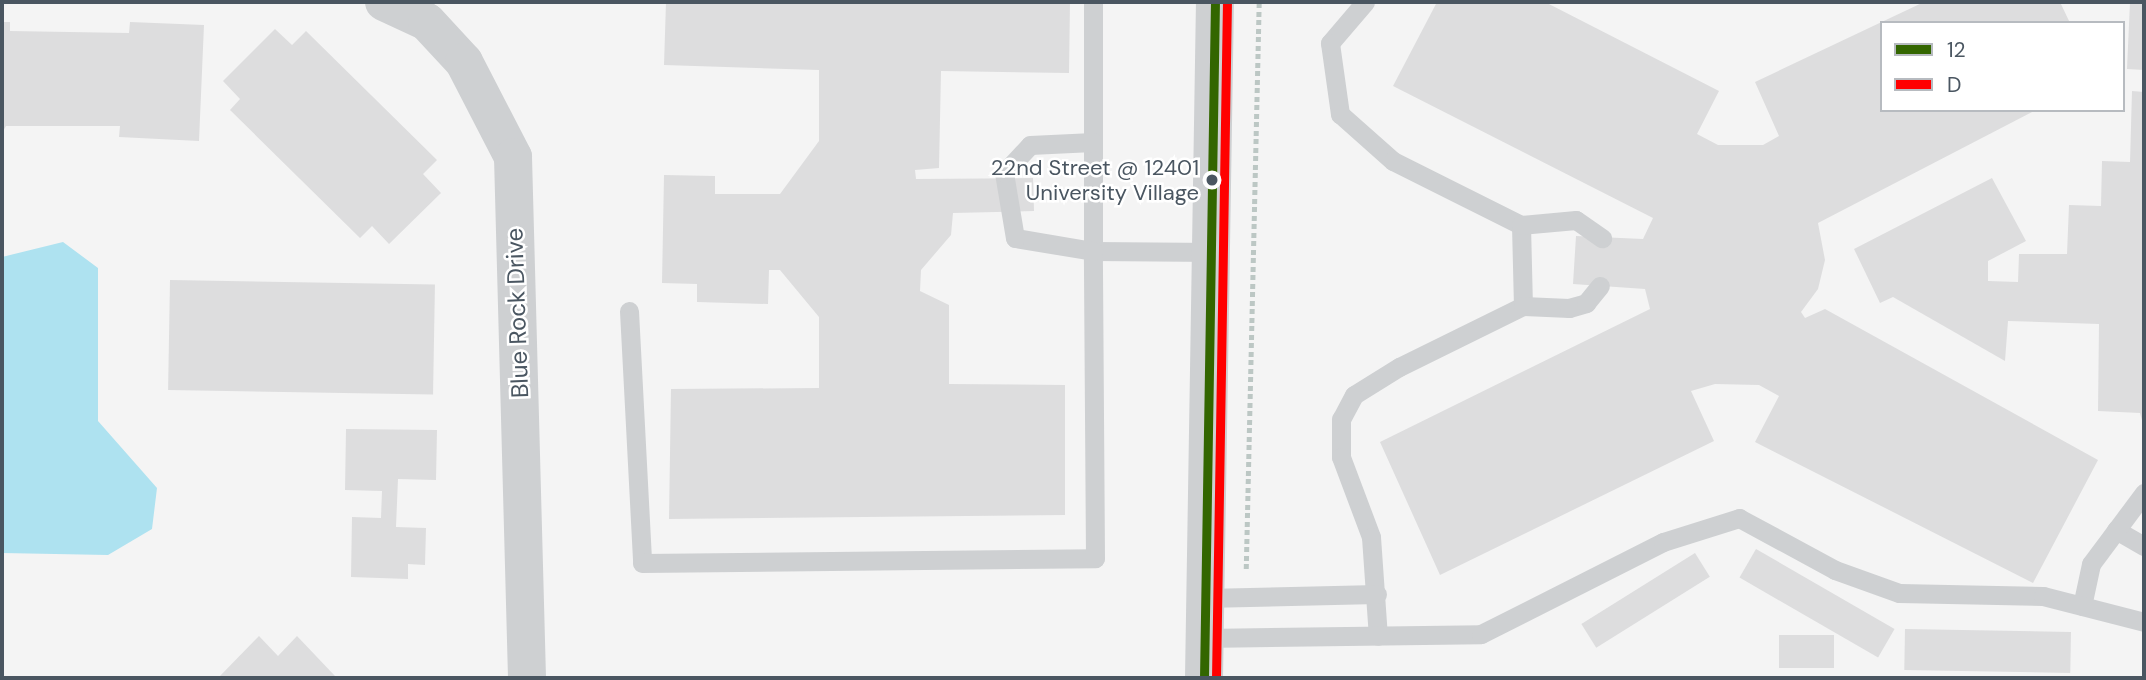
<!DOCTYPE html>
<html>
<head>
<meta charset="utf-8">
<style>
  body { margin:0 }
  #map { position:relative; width:2146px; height:680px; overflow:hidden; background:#f4f4f4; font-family:"DM Sans",sans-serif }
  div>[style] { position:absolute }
  .water>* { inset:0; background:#aee2f0 }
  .building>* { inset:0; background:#ddddde; transform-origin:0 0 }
  .path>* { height:4.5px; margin-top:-2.25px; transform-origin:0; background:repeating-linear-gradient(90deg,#bcc7c4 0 5px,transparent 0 8.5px) }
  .lane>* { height:19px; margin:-9.5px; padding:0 9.5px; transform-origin:9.5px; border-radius:9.5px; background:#ced0d2 }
  .street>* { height:38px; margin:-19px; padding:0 19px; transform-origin:19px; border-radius:19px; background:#ced0d2 }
  .bus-1>* { height:9px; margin:-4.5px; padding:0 4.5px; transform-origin:4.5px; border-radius:4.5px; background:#360 }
  .bus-2>* { height:9px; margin:-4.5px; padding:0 4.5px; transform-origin:4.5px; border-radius:4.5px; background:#f00 }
  .dots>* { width:19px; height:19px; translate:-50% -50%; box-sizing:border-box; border:4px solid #fff; border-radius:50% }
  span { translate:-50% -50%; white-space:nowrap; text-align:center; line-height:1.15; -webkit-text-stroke:5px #fff; paint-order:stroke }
  .bus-label { font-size:22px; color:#4a5661 }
  .right { translate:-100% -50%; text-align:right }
  .street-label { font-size:24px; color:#4a5661 }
  .frame { position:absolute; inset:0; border:4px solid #4a5661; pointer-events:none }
  .legend { position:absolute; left:1880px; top:21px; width:245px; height:91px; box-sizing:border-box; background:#fff; border:2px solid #b7bbc0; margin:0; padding:9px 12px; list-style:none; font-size:21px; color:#4a5661 }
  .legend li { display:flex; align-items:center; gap:14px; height:35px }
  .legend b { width:35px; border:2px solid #b7bbc0 }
</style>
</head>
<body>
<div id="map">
  <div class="water">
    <div style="clip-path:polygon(63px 242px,98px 268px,98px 421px,157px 488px,152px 529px,108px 555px,2px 553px,2px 257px)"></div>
  </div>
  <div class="building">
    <div style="clip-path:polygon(666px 2px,1070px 2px,1069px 73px,941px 71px,939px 168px,915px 170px,916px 179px,1033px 178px,1034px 211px,953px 213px,951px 235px,921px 270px,920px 291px,949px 305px,949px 384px,1065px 385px,1065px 515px,669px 519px,671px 389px,819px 388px,819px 317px,780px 270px,769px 270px,768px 304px,697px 302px,697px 284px,662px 283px,664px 175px,715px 176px,715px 194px,780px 194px,819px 141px,819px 70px,664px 65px)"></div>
    <div style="clip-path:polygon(1437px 2px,1545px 2px,1719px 91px,1697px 134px,1718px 145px,1763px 145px,1779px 136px,1755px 82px,1924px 2px,2060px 2px,2070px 23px,1882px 23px,1882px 110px,2036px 110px,1818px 223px,1825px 260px,1818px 289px,1801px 312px,1805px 318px,1825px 309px,2098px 460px,2033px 583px,1755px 442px,1779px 396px,1759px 385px,1715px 384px,1691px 391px,1714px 441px,1440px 575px,1380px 442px,1650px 309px,1645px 289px,1573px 284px,1576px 236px,1643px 239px,1653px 218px,1393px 86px)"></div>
    <div style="clip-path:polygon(2130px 2px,2144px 2px,2144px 70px,2127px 69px)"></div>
    <div style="clip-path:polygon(2px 22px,10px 22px,10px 31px,129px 33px,130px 22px,204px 25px,199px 141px,119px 137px,120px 126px,6px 126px,2px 133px)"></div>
    <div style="clip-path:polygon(275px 29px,292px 45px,306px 31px,437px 160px,423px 174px,441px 193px,389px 244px,372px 226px,360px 238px,230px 110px,240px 99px,223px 81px)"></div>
    <div style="clip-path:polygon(2132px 91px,2144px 92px,2144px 428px,2140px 413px,2098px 411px,2099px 324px,2008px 321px,2005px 361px,1893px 297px,1880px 303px,1854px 249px,1992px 178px,2026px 241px,1988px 261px,1988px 281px,2018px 282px,2019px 254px,2067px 254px,2069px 205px,2101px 206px,2102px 161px,2130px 162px)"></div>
    <div style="left:170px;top:280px;width:265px;height:110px;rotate:1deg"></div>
    <div style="clip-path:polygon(346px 429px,437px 430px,436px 480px,398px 479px,396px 527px,426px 528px,425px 565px,408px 564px,408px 579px,351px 577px,352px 517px,381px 518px,382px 491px,345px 490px)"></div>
    <div style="left:1756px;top:549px;width:160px;height:33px;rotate:30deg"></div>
    <div style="left:1695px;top:553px;width:28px;height:134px;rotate:58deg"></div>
    <div style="left:1905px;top:629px;width:166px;height:41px;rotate:1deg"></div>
    <div style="left:1834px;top:635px;width:33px;height:55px;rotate:90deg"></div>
    <div style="clip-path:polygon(259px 636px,278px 656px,297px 636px,335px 676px,218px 678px)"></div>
  </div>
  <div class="path">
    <div style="left:1246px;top:569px;width:567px;rotate:-88.69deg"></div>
  </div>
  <div class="lane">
    <div style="left:1093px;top:2px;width:249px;rotate:90deg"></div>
    <div style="left:1093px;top:251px;width:122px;rotate:0.5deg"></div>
    <div style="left:1365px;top:2px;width:54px;rotate:130.5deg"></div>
    <div style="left:1330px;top:43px;width:72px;rotate:82deg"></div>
    <div style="left:1340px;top:114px;width:71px;rotate:41.6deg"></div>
    <div style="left:1393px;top:161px;width:143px;rotate:26.6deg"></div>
    <div style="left:1521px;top:225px;width:81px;rotate:88.6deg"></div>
    <div style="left:1523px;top:306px;width:138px;rotate:153.8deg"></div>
    <div style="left:1399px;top:367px;width:53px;rotate:148.1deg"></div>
    <div style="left:1354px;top:395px;width:27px;rotate:118deg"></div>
    <div style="left:1341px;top:419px;width:38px;rotate:90deg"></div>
    <div style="left:1341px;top:457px;width:85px;rotate:69.4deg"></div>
    <div style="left:1371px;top:537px;width:99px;rotate:86deg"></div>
    <div style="left:1521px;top:225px;width:55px;rotate:-5.2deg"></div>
    <div style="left:1576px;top:220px;width:32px;rotate:35deg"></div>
    <div style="left:1523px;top:306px;width:46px;rotate:2.5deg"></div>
    <div style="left:1569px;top:308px;width:18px;rotate:-16deg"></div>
    <div style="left:1586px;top:303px;width:22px;rotate:-51deg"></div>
    <div style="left:629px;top:311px;width:252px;rotate:87deg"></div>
    <div style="left:642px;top:563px;width:453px;rotate:-0.6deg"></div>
    <div style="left:1095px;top:558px;width:307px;rotate:-90.4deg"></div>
    <div style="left:1093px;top:251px;width:79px;rotate:-170.5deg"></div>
    <div style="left:1015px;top:238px;width:66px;rotate:-99.6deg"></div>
    <div style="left:1004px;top:173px;width:38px;rotate:-47deg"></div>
    <div style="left:1030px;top:145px;width:63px;rotate:-2.7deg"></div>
    <div style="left:2116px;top:530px;width:32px;rotate:30deg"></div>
    <div style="left:1205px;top:598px;width:172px;rotate:-1.3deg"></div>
    <div style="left:2082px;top:606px;width:43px;rotate:-77.9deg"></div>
    <div style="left:2091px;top:564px;width:89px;rotate:-53.3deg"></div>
    <div style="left:1204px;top:638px;width:277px;rotate:-0.8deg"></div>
    <div style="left:1481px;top:634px;width:204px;rotate:-26.8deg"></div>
    <div style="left:1663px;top:542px;width:80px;rotate:-17.5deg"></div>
    <div style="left:1739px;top:518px;width:109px;rotate:28.4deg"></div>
    <div style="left:1835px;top:570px;width:68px;rotate:19.8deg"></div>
    <div style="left:1899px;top:593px;width:144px;rotate:1.2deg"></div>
    <div style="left:2043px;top:596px;width:104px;rotate:14.4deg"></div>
  </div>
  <div class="street">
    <div style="left:384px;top:2px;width:47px;rotate:24.9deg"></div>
    <div style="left:427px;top:22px;width:54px;rotate:47.2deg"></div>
    <div style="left:464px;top:62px;width:107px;rotate:62.7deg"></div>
    <div style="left:513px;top:157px;width:521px;rotate:88.46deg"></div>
    <div style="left:1204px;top:678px;width:676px;rotate:-89.07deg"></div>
  </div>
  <div class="bus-1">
    <div style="left:1204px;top:678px;width:676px;rotate:-89.07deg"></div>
  </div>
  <div class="bus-2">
    <div style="left:1216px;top:678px;width:676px;rotate:-89.07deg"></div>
  </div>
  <div class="dots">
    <div style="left:1212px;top:180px;background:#4a5661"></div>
  </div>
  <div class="bus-label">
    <span class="right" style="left:1199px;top:180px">22nd Street @ 12401<br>University Village</span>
  </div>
  <div class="street-label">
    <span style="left:517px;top:313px;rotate:-92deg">Blue Rock Drive</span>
  </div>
  <div class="frame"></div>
  <ul class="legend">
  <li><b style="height:9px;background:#360"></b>12</li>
  <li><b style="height:9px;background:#f00"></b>D</li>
  </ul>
</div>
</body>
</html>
